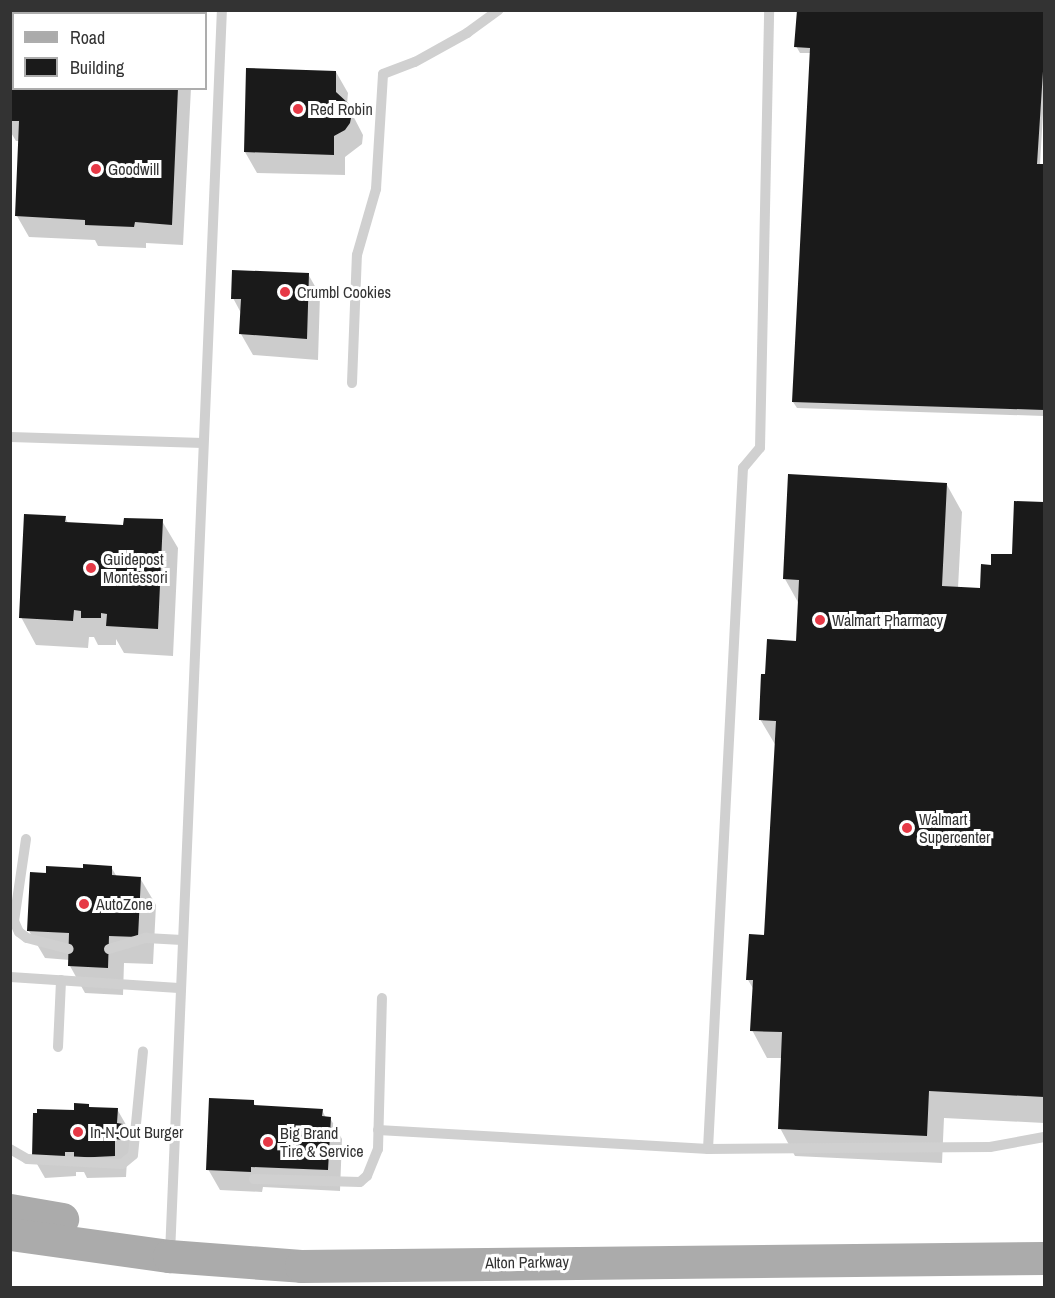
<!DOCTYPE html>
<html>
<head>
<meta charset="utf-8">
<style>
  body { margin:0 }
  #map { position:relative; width:1055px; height:1298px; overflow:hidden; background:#fff; font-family:"Archivo Narrow",sans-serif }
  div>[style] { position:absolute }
  .shadow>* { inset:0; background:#0003 }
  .building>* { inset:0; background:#1a1a1a }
  .service>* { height:10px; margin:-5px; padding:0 5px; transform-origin:5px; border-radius:5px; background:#d0d0d0 }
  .primary>* { height:33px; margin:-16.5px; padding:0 16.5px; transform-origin:16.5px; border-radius:16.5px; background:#ababab }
  .dots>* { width:16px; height:16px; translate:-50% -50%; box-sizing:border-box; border:3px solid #fff; border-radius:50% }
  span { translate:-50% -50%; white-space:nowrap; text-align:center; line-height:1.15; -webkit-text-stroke:6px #fff; paint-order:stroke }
  .poi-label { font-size:16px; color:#333 }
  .left { translate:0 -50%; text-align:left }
  .street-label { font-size:16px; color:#333 }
  .frame { position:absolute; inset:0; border:12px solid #333; pointer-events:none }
  .legend { position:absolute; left:12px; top:12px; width:195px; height:78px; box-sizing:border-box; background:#fff; border:2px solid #adadad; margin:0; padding:8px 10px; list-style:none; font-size:18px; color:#333 }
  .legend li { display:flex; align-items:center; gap:12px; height:30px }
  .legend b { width:30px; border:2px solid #adadad }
</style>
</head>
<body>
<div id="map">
  <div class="shadow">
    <div style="clip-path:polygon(799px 10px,1044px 10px,1044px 96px,1040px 165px,1044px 165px,1044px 416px,797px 408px,793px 402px,811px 53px,800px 53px,796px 46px)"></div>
    <div style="clip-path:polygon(10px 55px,14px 88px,191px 88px,183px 245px,146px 243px,146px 248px,98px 246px,95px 240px,29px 237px,17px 216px,20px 141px,16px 141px,10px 131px)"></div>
    <div style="clip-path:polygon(336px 72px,348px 93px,347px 104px,363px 135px,362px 144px,345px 157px,345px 175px,257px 173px,245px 152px)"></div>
    <div style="clip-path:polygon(308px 274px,320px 295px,318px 360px,253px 355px,241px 334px,241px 313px,233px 298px)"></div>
    <div style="clip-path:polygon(947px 485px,962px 512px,958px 588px,981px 589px,992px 567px,1013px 556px,1015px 502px,1044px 504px,1044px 1123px,944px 1118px,942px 1163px,795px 1156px,780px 1128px,782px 1058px,767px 1058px,752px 1030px,754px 990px,748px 980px,766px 937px,776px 746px,760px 719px,767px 675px,797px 643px,799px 604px,785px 579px)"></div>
    <div style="clip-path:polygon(65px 517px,68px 523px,125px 526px,162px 521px,178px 548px,173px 656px,124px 653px,116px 639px,116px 645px,98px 645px,94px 637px,89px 637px,88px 648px,36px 645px,21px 617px)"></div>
    <div style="clip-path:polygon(111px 867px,117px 877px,140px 878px,156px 905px,153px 964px,124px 963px,123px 995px,85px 993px,70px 966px,70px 960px,45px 958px,29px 931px,32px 874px)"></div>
    <div style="clip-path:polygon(253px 1102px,256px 1107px,322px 1110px,326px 1118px,330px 1118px,342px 1139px,340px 1191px,263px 1187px,262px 1192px,220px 1190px,208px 1169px)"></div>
    <div style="clip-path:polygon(90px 1109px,117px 1109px,129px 1130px,134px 1146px,127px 1160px,126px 1177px,87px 1178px,84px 1172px,76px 1172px,76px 1176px,45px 1178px,33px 1157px,75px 1112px)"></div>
  </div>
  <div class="building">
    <div style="clip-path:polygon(797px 10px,1044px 10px,1044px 56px,1037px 164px,1044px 164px,1044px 410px,792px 402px,810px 48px,794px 47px)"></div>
    <div style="clip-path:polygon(10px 53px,14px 53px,14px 88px,178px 88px,172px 225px,135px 222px,134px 227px,85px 225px,85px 220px,15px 216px,19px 121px,10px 121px)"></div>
    <div style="clip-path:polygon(246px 68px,336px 71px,336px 92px,349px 104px,352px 113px,350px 123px,345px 130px,334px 136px,334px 155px,244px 152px)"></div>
    <div style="clip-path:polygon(232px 270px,309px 273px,307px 339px,239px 334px,241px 299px,231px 299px)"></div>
    <div style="clip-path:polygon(788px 474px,947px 483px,942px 586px,980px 588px,981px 564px,991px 565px,991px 554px,1012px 554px,1014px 501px,1044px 502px,1044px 1097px,929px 1091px,927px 1136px,778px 1129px,782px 1032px,750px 1031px,753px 980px,746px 980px,749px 934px,764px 935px,776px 721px,759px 720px,761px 674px,765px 674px,767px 639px,796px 641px,799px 580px,783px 579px)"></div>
    <div style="clip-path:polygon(24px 514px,66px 516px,65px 522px,123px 525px,124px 518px,163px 519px,158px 629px,106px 626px,107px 614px,101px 613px,101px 618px,81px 618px,81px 611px,74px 610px,73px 621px,19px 618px)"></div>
    <div style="clip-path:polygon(83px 864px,112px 866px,112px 875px,141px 877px,138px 937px,109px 936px,108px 968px,68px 966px,69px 933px,27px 931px,30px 872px,46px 873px,46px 866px,83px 868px)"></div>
    <div style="clip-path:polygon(209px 1098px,254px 1100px,254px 1105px,323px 1109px,322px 1116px,331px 1117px,328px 1170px,251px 1167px,251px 1172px,206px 1170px)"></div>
    <div style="clip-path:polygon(74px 1103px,89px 1104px,89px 1107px,118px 1108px,117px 1123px,123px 1124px,123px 1140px,115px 1139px,115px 1156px,74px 1158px,74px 1152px,65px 1152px,65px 1156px,32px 1157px,33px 1113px,37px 1113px,37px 1109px,74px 1110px)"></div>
  </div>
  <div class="service">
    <div style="left:352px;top:383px;width:128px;rotate:-87.8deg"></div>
    <div style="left:357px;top:255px;width:69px;rotate:-73.9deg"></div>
    <div style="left:376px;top:189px;width:115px;rotate:-86.5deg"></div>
    <div style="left:383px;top:74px;width:34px;rotate:-21deg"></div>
    <div style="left:415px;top:62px;width:60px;rotate:-29.1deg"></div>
    <div style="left:467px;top:33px;width:39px;rotate:-36deg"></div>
    <div style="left:10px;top:437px;width:193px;rotate:1.8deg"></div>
    <div style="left:26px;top:839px;width:83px;rotate:98.3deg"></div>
    <div style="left:14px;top:921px;width:12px;rotate:66deg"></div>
    <div style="left:19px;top:932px;width:10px;rotate:37deg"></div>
    <div style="left:27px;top:938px;width:43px;rotate:14.7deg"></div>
    <div style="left:109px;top:949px;width:39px;rotate:-17deg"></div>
    <div style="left:146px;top:938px;width:36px;rotate:3deg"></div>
    <div style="left:10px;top:977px;width:169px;rotate:3.7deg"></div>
    <div style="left:58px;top:1047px;width:67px;rotate:-87.4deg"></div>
    <div style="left:378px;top:1130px;width:331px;rotate:3.3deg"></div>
    <div style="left:708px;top:1149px;width:282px;rotate:-0.4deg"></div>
    <div style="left:990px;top:1147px;width:55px;rotate:-10.5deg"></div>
    <div style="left:10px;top:1149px;width:20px;rotate:30deg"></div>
    <div style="left:27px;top:1159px;width:95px;rotate:3deg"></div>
    <div style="left:122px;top:1164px;width:14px;rotate:-39deg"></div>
    <div style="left:133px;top:1155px;width:104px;rotate:-84.5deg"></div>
    <div style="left:708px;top:1149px;width:682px;rotate:-87.06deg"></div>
    <div style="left:743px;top:468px;width:26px;rotate:-50deg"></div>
    <div style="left:760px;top:448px;width:438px;rotate:-88.8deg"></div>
    <div style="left:254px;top:1179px;width:106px;rotate:1.6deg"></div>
    <div style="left:360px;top:1182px;width:9px;rotate:-41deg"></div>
    <div style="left:367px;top:1176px;width:29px;rotate:-68deg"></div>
    <div style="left:378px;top:1149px;width:151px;rotate:-88.5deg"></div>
    <div style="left:170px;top:1254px;width:1245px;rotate:-87.61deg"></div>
  </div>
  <div class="primary">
    <div style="left:10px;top:1210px;width:53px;rotate:9.8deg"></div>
    <div style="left:10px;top:1234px;width:161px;rotate:7.9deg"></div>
    <div style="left:169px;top:1256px;width:132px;rotate:4.3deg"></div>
    <div style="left:301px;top:1266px;width:743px;rotate:-0.62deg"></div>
  </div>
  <div class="dots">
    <div style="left:298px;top:109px;background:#e63946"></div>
    <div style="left:96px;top:169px;background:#e63946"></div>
    <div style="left:285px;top:292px;background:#e63946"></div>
    <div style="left:91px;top:568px;background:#e63946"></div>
    <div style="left:820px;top:620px;background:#e63946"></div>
    <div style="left:907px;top:828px;background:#e63946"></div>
    <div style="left:84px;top:904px;background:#e63946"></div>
    <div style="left:78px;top:1132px;background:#e63946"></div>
    <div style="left:268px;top:1142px;background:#e63946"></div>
  </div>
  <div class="poi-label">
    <span class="left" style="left:310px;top:109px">Red Robin</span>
    <span class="left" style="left:108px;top:169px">Goodwill</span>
    <span class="left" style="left:297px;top:292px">Crumbl Cookies</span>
    <span class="left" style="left:103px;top:568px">Guidepost<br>Montessori</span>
    <span class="left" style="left:832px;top:620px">Walmart Pharmacy</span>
    <span class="left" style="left:919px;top:828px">Walmart<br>Supercenter</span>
    <span class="left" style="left:96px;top:904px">AutoZone</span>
    <span class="left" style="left:90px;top:1132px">In-N-Out Burger</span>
    <span class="left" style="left:280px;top:1142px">Big Brand<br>Tire &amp; Service</span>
  </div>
  <div class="street-label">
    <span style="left:527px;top:1262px;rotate:-1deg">Alton Parkway</span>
  </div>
  <div class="frame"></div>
  <ul class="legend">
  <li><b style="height:8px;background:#ababab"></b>Road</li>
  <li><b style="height:16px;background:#1a1a1a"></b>Building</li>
  </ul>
</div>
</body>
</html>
